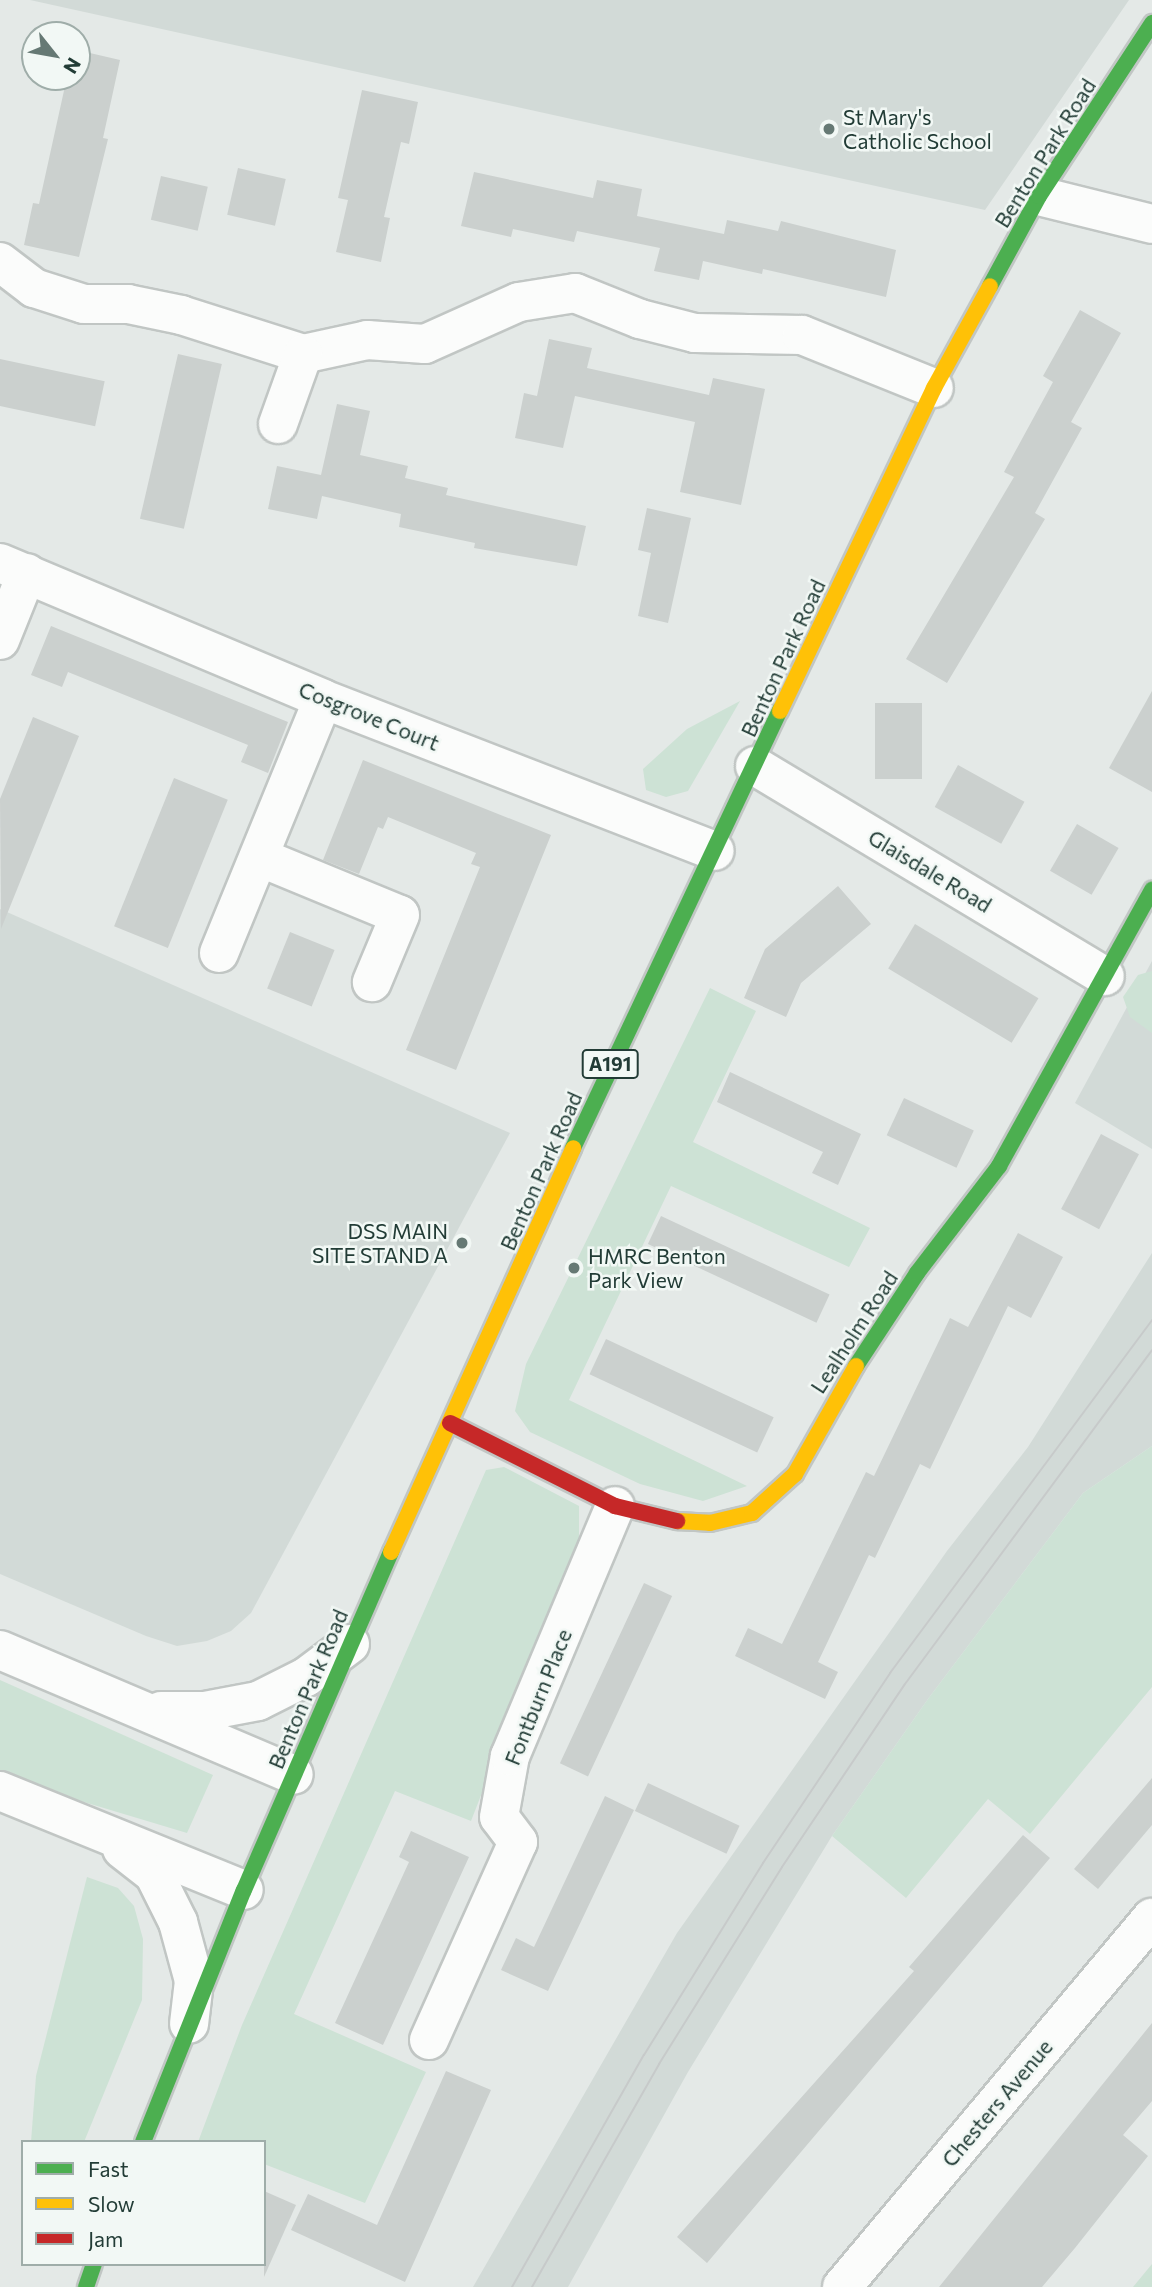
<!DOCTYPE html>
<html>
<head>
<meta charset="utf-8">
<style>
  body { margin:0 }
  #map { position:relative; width:1152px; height:2287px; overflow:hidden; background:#e4e9e7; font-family:Commissioner,sans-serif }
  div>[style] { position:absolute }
  .built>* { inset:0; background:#d2dad7 }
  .green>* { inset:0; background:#cde2d5 }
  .building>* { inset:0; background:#cbd0ce; transform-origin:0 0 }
  .roads { filter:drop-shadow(2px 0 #c1c6c4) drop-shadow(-2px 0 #c1c6c4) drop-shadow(0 2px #c1c6c4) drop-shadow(0 -2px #c1c6c4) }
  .street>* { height:38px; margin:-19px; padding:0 19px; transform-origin:19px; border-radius:19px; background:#fbfcfb }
  .fast>* { height:16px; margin:-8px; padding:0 8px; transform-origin:8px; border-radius:8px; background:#4caf50 }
  .slow>* { height:16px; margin:-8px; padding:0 8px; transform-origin:8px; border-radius:8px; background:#ffc107 }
  .jam>* { height:16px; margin:-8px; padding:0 8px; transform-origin:8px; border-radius:8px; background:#c62828 }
  .tram>* { height:2px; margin:-1px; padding:0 1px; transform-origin:1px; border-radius:1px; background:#c7caca }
  .dots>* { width:19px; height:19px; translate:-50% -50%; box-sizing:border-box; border:4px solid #f2f8f5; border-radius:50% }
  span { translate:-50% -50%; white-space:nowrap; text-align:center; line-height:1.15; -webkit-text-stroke:5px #f2f8f5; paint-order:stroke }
  .shield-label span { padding:2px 5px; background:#f2f8f5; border:2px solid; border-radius:5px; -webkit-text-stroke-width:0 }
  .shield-label { font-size:19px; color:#223c36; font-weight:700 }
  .poi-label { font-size:21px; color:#223c36 }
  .left { translate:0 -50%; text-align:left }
  .right { translate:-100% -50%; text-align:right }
  .street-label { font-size:21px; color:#223c36 }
  .legend { position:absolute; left:21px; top:2140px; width:245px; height:126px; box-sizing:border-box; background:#f2f8f5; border:2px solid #9fada9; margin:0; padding:9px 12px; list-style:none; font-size:21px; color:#223c36 }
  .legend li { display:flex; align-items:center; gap:14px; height:35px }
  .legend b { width:35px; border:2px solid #9fada9 }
  .north { position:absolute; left:21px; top:21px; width:70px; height:70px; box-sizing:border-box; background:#f2f8f5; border:2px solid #9fada9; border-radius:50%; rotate:121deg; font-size:19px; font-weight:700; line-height:28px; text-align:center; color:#223c36 }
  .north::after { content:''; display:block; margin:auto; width:24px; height:32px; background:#667974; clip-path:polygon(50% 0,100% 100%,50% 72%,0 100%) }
</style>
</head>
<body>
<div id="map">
  <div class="built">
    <div style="clip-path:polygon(30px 0,1129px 0,985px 210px)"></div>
    <div style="clip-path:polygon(0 909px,510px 1133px,251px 1613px,231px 1631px,207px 1641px,177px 1646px,146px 1636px,0 1574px)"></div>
    <div style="clip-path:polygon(1152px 961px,1152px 1149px,1075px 1103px)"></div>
    <div style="clip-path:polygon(1152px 1253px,1152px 1446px,1083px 1493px,928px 1699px,832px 1836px,688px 2072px,568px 2287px,473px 2287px,677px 1933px,947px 1551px,1028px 1447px)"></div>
  </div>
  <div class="green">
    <div style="clip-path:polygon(740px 701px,688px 791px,666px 797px,646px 790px,643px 769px,687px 729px)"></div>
    <div style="clip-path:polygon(1152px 971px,1152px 1033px,1130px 1017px,1123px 997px,1138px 975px)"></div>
    <div style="clip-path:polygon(710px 988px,756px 1011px,693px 1142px,870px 1228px,849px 1267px,671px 1186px,569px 1400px,747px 1486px,703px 1501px,640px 1484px,530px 1432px,515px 1411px,526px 1364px)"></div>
    <div style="clip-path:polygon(1152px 1446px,1152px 1687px,1030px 1834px,988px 1799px,906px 1898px,832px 1836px,928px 1699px,1083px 1493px)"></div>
    <div style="clip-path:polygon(504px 1467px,579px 1506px,579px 1544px,471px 1821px,395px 1791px,294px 2014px,426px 2072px,365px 2203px,264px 2164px,264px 2142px,198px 2142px,242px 2025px,486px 1470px)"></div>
    <div style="clip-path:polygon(0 1680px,213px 1775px,187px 1833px,34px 1787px,0 1772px)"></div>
    <div style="clip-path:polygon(87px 1877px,118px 1888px,134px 1906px,143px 1939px,142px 2000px,84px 2142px,31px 2142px,36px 2076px)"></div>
    <div style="clip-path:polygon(1152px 2264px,1152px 2287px,1133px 2287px)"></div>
  </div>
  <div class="building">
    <div style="clip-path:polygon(77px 50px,120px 60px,103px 138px,108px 139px,79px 257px,24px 245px,33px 203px,39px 204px,67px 77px,77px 77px)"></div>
    <div style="clip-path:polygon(362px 90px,418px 102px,409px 144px,401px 142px,384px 217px,390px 218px,381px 262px,336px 252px,348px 200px,338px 198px)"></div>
    <div style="left:238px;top:168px;width:49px;height:48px;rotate:13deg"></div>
    <div style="clip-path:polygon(474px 172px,593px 198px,597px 180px,642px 189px,637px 216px,724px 234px,727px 220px,778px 231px,781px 221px,896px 250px,886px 297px,763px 269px,762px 274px,703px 261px,699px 280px,654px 271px,660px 248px,577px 231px,574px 242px,513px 229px,511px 237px,461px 226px)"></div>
    <div style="left:161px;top:176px;width:48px;height:45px;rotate:13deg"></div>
    <div style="clip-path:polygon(1080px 310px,1121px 333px,1071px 422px,1082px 428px,1035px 513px,1045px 519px,947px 683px,906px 659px,1014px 477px,1004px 472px,1053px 382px,1043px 376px)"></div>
    <div style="clip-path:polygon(549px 339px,592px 348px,587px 368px,709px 395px,713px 378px,765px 389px,741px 505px,680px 492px,695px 422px,575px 396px,563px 448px,515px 438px,524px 393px,537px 396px)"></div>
    <div style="left:178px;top:354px;width:45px;height:169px;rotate:13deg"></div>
    <div style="left:0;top:359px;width:107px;height:46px;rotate:12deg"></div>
    <div style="clip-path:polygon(337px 404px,370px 411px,360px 455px,408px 466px,405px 478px,448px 488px,446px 495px,586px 526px,577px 566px,474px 548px,475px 543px,399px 527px,401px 514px,322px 496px,317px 519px,268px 509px,277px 466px,321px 475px)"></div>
    <div style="clip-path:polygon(647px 508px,691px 518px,668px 623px,638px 616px,651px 553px,638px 550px)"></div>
    <div style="clip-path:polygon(51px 626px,288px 722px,268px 773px,241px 762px,248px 745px,68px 672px,62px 687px,31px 675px)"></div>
    <div style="clip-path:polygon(1152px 691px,1152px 792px,1109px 768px)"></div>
    <div style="left:875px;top:703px;width:47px;height:76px"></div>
    <div style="clip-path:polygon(33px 717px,79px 736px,1px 929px,0 799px)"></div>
    <div style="clip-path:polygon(363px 760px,551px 835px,456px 1070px,406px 1050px,480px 867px,471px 864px,476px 853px,388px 817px,383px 829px,378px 827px,359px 874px,323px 860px)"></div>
    <div style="left:958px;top:765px;width:76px;height:48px;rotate:29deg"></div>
    <div style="left:174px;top:778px;width:58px;height:160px;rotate:22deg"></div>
    <div style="left:1077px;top:824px;width:48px;height:54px;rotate:30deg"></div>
    <div style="clip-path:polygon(838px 886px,871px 924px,801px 983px,786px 1017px,744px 998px,765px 949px)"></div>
    <div style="left:915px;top:924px;width:144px;height:52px;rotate:31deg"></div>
    <div style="left:290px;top:932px;width:48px;height:61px;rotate:22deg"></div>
    <div style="clip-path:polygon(730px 1072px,861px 1134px,838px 1185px,812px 1173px,823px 1152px,717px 1102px)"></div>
    <div style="left:904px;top:1098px;width:77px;height:41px;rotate:25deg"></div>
    <div style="left:1101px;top:1134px;width:43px;height:85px;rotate:28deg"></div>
    <div style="left:661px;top:1216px;width:186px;height:31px;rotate:25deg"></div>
    <div style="clip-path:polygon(1018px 1233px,1063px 1257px,1031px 1318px,1008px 1306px,930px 1469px,920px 1464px,875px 1558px,869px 1555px,818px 1662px,838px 1672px,825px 1699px,735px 1656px,748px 1628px,782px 1644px,866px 1472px,874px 1476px,950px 1318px,968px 1327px)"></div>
    <div style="left:606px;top:1339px;width:185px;height:39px;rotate:25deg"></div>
    <div style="left:644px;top:1583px;width:31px;height:199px;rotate:25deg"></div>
    <div style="clip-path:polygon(1152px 1778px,1152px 1825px,1098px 1889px,1074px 1869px)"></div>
    <div style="left:648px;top:1783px;width:101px;height:31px;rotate:25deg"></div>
    <div style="clip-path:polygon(605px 1796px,634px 1810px,548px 1991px,501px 1970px,516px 1938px,534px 1947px)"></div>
    <div style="clip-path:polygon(411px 1831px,469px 1857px,383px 2045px,335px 2023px,409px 1862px,399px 1857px)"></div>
    <div style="clip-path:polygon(1023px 1835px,1050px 1858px,707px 2263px,677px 2237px,914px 1971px,909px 1967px)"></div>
    <div style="clip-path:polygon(1152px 2023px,1152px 2101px,1123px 2135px,1148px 2156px,1075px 2248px,1042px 2287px,939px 2287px)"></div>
    <div style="clip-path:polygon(446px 2071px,491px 2090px,405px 2282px,291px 2230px,308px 2194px,377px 2225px)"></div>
    <div style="clip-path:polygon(264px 2191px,296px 2205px,264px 2277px)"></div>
  </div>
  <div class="roads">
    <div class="street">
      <div style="left:1039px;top:196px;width:116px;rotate:13.9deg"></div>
      <div style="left:0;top:262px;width:43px;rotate:37.4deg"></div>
      <div style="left:34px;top:288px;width:52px;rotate:17.7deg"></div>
      <div style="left:84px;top:304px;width:44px"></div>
      <div style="left:128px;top:304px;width:54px;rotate:11.7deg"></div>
      <div style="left:181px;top:315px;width:128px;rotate:17.7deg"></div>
      <div style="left:303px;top:354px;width:66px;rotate:-12.3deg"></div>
      <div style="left:367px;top:340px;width:58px;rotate:3.9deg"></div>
      <div style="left:425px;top:344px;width:103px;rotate:-24.1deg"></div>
      <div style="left:519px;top:302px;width:57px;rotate:-9.1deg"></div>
      <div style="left:575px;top:293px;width:70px;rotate:21.8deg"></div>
      <div style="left:640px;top:319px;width:57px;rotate:14.3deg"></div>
      <div style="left:695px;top:333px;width:107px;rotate:1.1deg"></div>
      <div style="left:802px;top:335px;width:142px;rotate:21.9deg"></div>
      <div style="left:278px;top:424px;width:74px;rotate:-70.3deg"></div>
      <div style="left:0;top:563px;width:350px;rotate:22.8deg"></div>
      <div style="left:323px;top:699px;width:420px;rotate:21.2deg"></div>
      <div style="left:0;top:640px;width:72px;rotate:-68.1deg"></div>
      <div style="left:755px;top:766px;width:408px;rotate:31deg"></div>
      <div style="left:259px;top:857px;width:152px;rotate:22.4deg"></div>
      <div style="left:400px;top:915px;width:73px;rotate:112.7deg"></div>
      <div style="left:219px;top:953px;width:274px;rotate:-67.7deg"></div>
      <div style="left:0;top:1650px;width:319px;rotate:23deg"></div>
      <div style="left:161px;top:1711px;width:44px"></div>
      <div style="left:205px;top:1711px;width:54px;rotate:-10.7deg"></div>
      <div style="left:258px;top:1701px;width:54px;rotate:-26.6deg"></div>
      <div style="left:306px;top:1677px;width:55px;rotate:-36.9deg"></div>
      <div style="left:0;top:1791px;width:263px;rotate:22.1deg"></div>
      <div style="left:122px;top:1849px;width:41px;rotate:38deg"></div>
      <div style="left:154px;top:1874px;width:54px;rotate:63.4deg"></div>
      <div style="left:178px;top:1922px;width:61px;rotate:74.8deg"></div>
      <div style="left:194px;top:1981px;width:43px;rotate:96.6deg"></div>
      <div style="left:429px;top:2040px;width:217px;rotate:-65.8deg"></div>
      <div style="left:518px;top:1842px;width:31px;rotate:-127deg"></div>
      <div style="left:499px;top:1817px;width:62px;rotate:-79.8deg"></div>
      <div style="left:510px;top:1756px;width:271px;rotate:-67.2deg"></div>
      <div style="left:842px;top:2287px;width:482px;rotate:-50deg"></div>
    </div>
    <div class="fast">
      <div style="left:990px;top:286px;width:102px;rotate:-61.4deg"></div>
      <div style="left:1039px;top:196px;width:207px;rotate:-56.8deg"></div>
      <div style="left:573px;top:1148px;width:484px;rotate:-64.7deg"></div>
      <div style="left:856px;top:1366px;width:111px;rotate:-56.7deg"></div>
      <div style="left:917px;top:1273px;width:135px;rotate:-52.5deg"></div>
      <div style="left:999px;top:1166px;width:316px;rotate:-61deg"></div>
      <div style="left:143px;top:2142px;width:271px;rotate:-68.2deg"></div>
      <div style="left:244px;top:1890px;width:369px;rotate:-66.5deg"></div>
      <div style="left:86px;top:2287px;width:24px;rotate:-71deg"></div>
    </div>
    <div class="slow">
      <div style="left:780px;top:711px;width:358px;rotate:-64.5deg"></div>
      <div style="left:934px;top:388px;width:116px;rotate:-61.2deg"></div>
      <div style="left:677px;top:1521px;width:33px;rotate:3deg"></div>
      <div style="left:710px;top:1523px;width:43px;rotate:-13.4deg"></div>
      <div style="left:752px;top:1513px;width:58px;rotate:-42.2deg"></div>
      <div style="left:795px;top:1474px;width:124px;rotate:-60.5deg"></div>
      <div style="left:391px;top:1552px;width:443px;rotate:-65.7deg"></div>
    </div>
    <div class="jam">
      <div style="left:450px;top:1423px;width:185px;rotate:26.7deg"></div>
      <div style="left:615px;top:1506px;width:64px;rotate:13.6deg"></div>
    </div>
  </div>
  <div class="tram">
    <div style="left:512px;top:2287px;width:267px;rotate:-60.4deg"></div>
    <div style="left:644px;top:2055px;width:226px;rotate:-58.2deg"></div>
    <div style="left:763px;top:1863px;width:229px;rotate:-56.2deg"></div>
    <div style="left:890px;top:1673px;width:440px;rotate:-53.4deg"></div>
    <div style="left:532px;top:2287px;width:257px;rotate:-60.3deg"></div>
    <div style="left:659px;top:2064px;width:232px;rotate:-58deg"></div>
    <div style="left:782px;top:1867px;width:220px;rotate:-56.1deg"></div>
    <div style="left:905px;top:1684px;width:415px;rotate:-53.5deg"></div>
  </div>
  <div class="dots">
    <div style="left:829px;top:129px;background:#667974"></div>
    <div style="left:462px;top:1243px;background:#667974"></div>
    <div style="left:574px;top:1268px;background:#667974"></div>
  </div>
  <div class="shield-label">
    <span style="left:610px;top:1064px">A191</span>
  </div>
  <div class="poi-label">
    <span class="left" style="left:843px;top:129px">St Mary's<br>Catholic School</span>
    <span class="right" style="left:448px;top:1243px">DSS MAIN<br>SITE STAND A</span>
    <span class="left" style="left:588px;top:1268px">HMRC Benton<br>Park View</span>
  </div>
  <div class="street-label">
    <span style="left:1045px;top:153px;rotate:-58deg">Benton Park Road</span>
    <span style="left:783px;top:658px;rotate:-65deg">Benton Park Road</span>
    <span style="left:369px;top:716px;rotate:22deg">Cosgrove Court</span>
    <span style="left:930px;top:871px;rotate:31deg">Glaisdale Road</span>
    <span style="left:541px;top:1171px;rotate:-66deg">Benton Park Road</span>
    <span style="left:854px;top:1332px;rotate:-57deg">Lealholm Road</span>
    <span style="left:308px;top:1689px;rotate:-67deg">Benton Park Road</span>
    <span style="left:538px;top:1697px;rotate:-68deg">Fontburn Place</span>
    <span style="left:997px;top:2103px;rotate:-50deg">Chesters Avenue</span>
  </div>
  <ul class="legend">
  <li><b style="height:9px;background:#4caf50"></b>Fast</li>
  <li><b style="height:9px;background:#ffc107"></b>Slow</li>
  <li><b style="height:9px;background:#c62828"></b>Jam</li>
  </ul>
  <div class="north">N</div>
</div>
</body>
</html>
